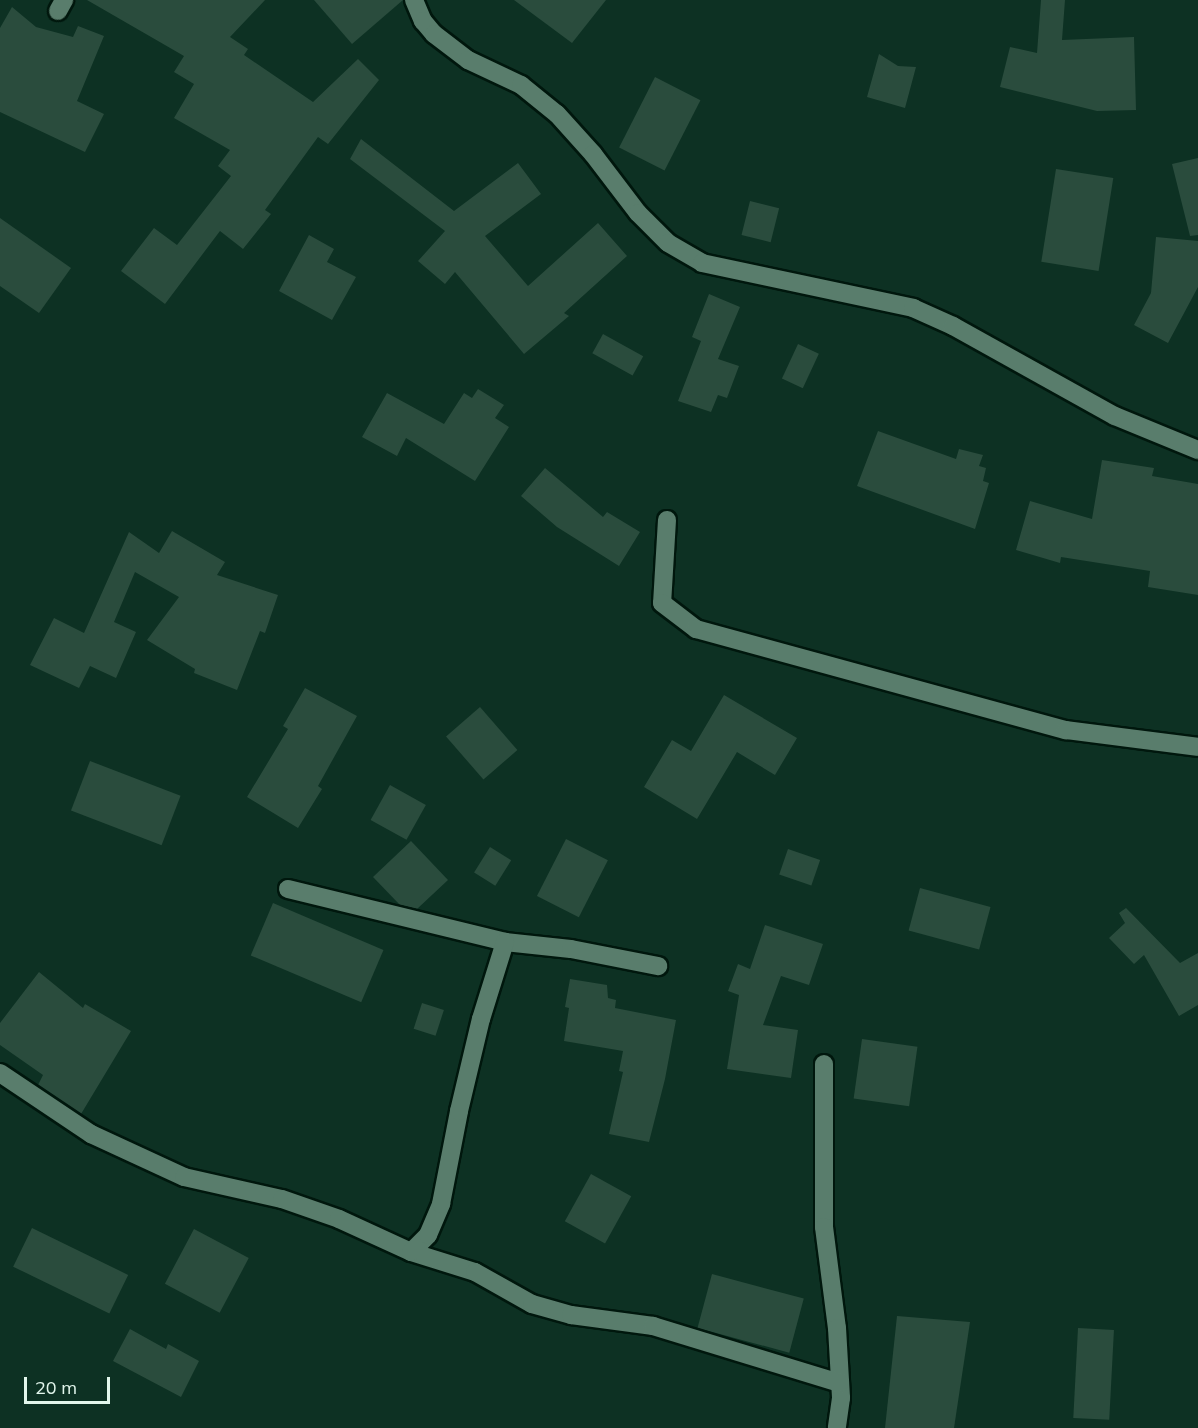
<!DOCTYPE html>
<html>
<head>
<meta charset="utf-8">
<style>
  body { margin:0 }
  #map { position:relative; width:1198px; height:1428px; overflow:hidden; background:#0d3123; font-family:Mulish,sans-serif }
  div>[style] { position:absolute }
  .building>* { inset:0; background:#2a4c3d; transform-origin:0 0 }
  .roads { filter:drop-shadow(2px 0 #00170d) drop-shadow(-2px 0 #00170d) drop-shadow(0 2px #00170d) drop-shadow(0 -2px #00170d) }
  .minor>* { height:18px; margin:-9px; padding:0 9px; transform-origin:9px; border-radius:9px; background:#597d6c }
  span { translate:-50% -50%; white-space:nowrap; text-align:center; line-height:1.15; -webkit-text-stroke:4.5px #0d3123; paint-order:stroke }
  .scale { position:absolute; left:24px; top:1377px; width:86px; height:27px; box-sizing:border-box; border:3px solid #e2f6ec; border-top:0; padding-left:8px; font-size:18px; line-height:21px; white-space:nowrap; color:#e2f6ec; -webkit-text-stroke:4px #0d3123; paint-order:stroke }
</style>
</head>
<body>
<div id="map">
  <div class="building">
    <div style="clip-path:polygon(87px 0,265px 0,230px 37px,248px 49px,244px 55px,313px 102px,358px 59px,379px 80px,328px 144px,318px 137px,265px 210px,271px 214px,243px 249px,220px 231px,165px 304px,121px 271px,154px 228px,177px 245px,231px 176px,218px 166px,230px 150px,174px 118px,194px 84px,174px 72px,184px 56px)"></div>
    <div style="clip-path:polygon(314px 0,403px 0,352px 44px)"></div>
    <div style="clip-path:polygon(514px 0,606px 0,572px 43px)"></div>
    <div style="clip-path:polygon(1041px 0,1065px 0,1062px 40px,1134px 37px,1136px 110px,1097px 111px,1000px 87px,1010px 47px,1037px 53px)"></div>
    <div style="clip-path:polygon(12px 7px,36px 27px,73px 37px,78px 26px,104px 36px,77px 101px,104px 114px,85px 152px,0 112px,0 28px)"></div>
    <div style="clip-path:polygon(879px 54px,898px 66px,916px 67px,905px 108px,867px 97px)"></div>
    <div style="left:655px;top:77px;width:51px;height:79px;rotate:27deg"></div>
    <div style="clip-path:polygon(361px 139px,454px 211px,518px 163px,541px 194px,485px 236px,528px 286px,598px 223px,627px 256px,564px 313px,569px 316px,524px 354px,455px 272px,445px 284px,418px 261px,445px 231px,350px 159px)"></div>
    <div style="clip-path:polygon(1198px 158px,1198px 235px,1190px 236px,1172px 164px)"></div>
    <div style="left:1056px;top:169px;width:58px;height:94px;rotate:9deg"></div>
    <div style="left:750px;top:201px;width:30px;height:35px;rotate:14deg"></div>
    <div style="clip-path:polygon(0 218px,71px 268px,39px 313px,0 286px)"></div>
    <div style="clip-path:polygon(309px 235px,334px 249px,327px 262px,356px 277px,332px 320px,279px 291px)"></div>
    <div style="clip-path:polygon(1156px 237px,1198px 241px,1198px 287px,1168px 343px,1134px 325px,1151px 293px)"></div>
    <div style="clip-path:polygon(709px 294px,740px 307px,718px 359px,739px 366px,727px 398px,718px 395px,711px 412px,678px 401px,701px 341px,692px 337px)"></div>
    <div style="left:603px;top:334px;width:46px;height:22px;rotate:29deg"></div>
    <div style="left:798px;top:344px;width:23px;height:38px;rotate:25deg"></div>
    <div style="clip-path:polygon(478px 389px,504px 405px,495px 418px,509px 427px,475px 481px,406px 438px,397px 456px,362px 437px,387px 393px,444px 424px,464px 393px,472px 398px)"></div>
    <div style="clip-path:polygon(878px 431px,956px 459px,959px 449px,983px 455px,979px 466px,986px 468px,983px 481px,989px 483px,975px 529px,857px 486px)"></div>
    <div style="clip-path:polygon(1102px 460px,1154px 468px,1152px 476px,1198px 484px,1198px 595px,1148px 587px,1150px 571px,1061px 557px,1060px 563px,1016px 550px,1030px 501px,1092px 519px)"></div>
    <div style="clip-path:polygon(545px 468px,603px 517px,607px 512px,640px 532px,619px 566px,557px 527px,521px 496px)"></div>
    <div style="clip-path:polygon(172px 531px,225px 562px,217px 575px,278px 595px,265px 633px,260px 631px,237px 690px,194px 673px,195px 669px,147px 640px,179px 597px,135px 572px,114px 622px,136px 632px,116px 678px,90px 666px,79px 688px,30px 665px,54px 618px,84px 633px,129px 532px,159px 553px)"></div>
    <div style="clip-path:polygon(305px 688px,357px 716px,318px 786px,322px 789px,298px 828px,247px 797px,288px 729px,283px 726px)"></div>
    <div style="clip-path:polygon(724px 695px,797px 738px,775px 775px,737px 752px,697px 819px,644px 787px,672px 740px,691px 751px)"></div>
    <div style="left:480px;top:707px;width:57px;height:45px;rotate:49deg"></div>
    <div style="left:90px;top:761px;width:97px;height:53px;rotate:21deg"></div>
    <div style="left:390px;top:785px;width:41px;height:40px;rotate:29deg"></div>
    <div style="left:566px;top:839px;width:47px;height:64px;rotate:27deg"></div>
    <div style="clip-path:polygon(411px 841px,448px 880px,417px 909px,400px 905px,373px 877px)"></div>
    <div style="left:490px;top:847px;width:25px;height:30px;rotate:32deg"></div>
    <div style="left:788px;top:849px;width:34px;height:27px;rotate:19deg"></div>
    <div style="left:920px;top:888px;width:73px;height:44px;rotate:15deg"></div>
    <div style="left:273px;top:903px;width:120px;height:57px;rotate:23deg"></div>
    <div style="clip-path:polygon(1126px 908px,1180px 963px,1198px 953px,1198px 1005px,1179px 1016px,1144px 955px,1134px 964px,1109px 938px,1125px 923px,1119px 913px)"></div>
    <div style="clip-path:polygon(765px 925px,823px 944px,809px 985px,781px 976px,763px 1025px,798px 1030px,791px 1078px,727px 1069px,739px 995px,728px 991px,738px 964px,750px 969px)"></div>
    <div style="clip-path:polygon(39px 972px,83px 1008px,85px 1004px,131px 1031px,81px 1114px,38px 1085px,43px 1075px,0 1045px,0 1023px)"></div>
    <div style="clip-path:polygon(570px 979px,607px 985px,608px 998px,616px 1000px,615px 1008px,676px 1020px,665px 1079px,649px 1142px,609px 1134px,623px 1072px,619px 1071px,623px 1051px,564px 1041px,569px 1008px,565px 1007px)"></div>
    <div style="left:422px;top:1003px;width:23px;height:27px;rotate:18deg"></div>
    <div style="left:862px;top:1039px;width:56px;height:60px;rotate:8deg"></div>
    <div style="left:591px;top:1174px;width:46px;height:54px;rotate:29deg"></div>
    <div style="left:32px;top:1228px;width:107px;height:43px;rotate:26deg"></div>
    <div style="left:194px;top:1229px;width:62px;height:62px;rotate:28deg"></div>
    <div style="left:712px;top:1274px;width:95px;height:56px;rotate:15deg"></div>
    <div style="clip-path:polygon(897px 1316px,970px 1322px,954px 1428px,885px 1428px)"></div>
    <div style="left:1078px;top:1328px;width:36px;height:90px;rotate:3deg"></div>
    <div style="clip-path:polygon(130px 1329px,166px 1349px,168px 1344px,199px 1361px,181px 1397px,113px 1361px)"></div>
  </div>
  <div class="roads">
    <div class="minor">
      <div style="left:414px;top:0;width:23px;rotate:67deg"></div>
      <div style="left:423px;top:21px;width:17px;rotate:50deg"></div>
      <div style="left:434px;top:34px;width:43px;rotate:37.4deg"></div>
      <div style="left:468px;top:60px;width:59px;rotate:25.3deg"></div>
      <div style="left:521px;top:85px;width:46px;rotate:38.9deg"></div>
      <div style="left:557px;top:114px;width:54px;rotate:48deg"></div>
      <div style="left:593px;top:154px;width:74px;rotate:52.7deg"></div>
      <div style="left:638px;top:213px;width:42px;rotate:45deg"></div>
      <div style="left:668px;top:243px;width:39px;rotate:30deg"></div>
      <div style="left:702px;top:263px;width:216px;rotate:12deg"></div>
      <div style="left:913px;top:308px;width:44px;rotate:24.2deg"></div>
      <div style="left:953px;top:326px;width:185px;rotate:29.1deg"></div>
      <div style="left:1115px;top:416px;width:90px;rotate:22.3deg"></div>
      <div style="left:58px;top:11px;width:13px;rotate:-61deg"></div>
      <div style="left:667px;top:520px;width:83px;rotate:93.4deg"></div>
      <div style="left:662px;top:603px;width:43px;rotate:37.4deg"></div>
      <div style="left:696px;top:629px;width:384px;rotate:15.3deg"></div>
      <div style="left:1066px;top:730px;width:133px;rotate:7.3deg"></div>
      <div style="left:288px;top:889px;width:223px;rotate:13.7deg"></div>
      <div style="left:505px;top:942px;width:66px;rotate:6.1deg"></div>
      <div style="left:571px;top:949px;width:89px;rotate:11.1deg"></div>
      <div style="left:824px;top:1064px;width:163px;rotate:90deg"></div>
      <div style="left:824px;top:1227px;width:102px;rotate:82.7deg"></div>
      <div style="left:837px;top:1328px;width:70px;rotate:86.7deg"></div>
      <div style="left:841px;top:1398px;width:30px;rotate:98deg"></div>
      <div style="left:0;top:1073px;width:110px;rotate:33.8deg"></div>
      <div style="left:91px;top:1134px;width:102px;rotate:24.8deg"></div>
      <div style="left:184px;top:1177px;width:100px;rotate:12.7deg"></div>
      <div style="left:282px;top:1199px;width:60px;rotate:19.3deg"></div>
      <div style="left:339px;top:1219px;width:79px;rotate:24.6deg"></div>
      <div style="left:411px;top:1252px;width:67px;rotate:17.4deg"></div>
      <div style="left:475px;top:1272px;width:65px;rotate:29.3deg"></div>
      <div style="left:532px;top:1304px;width:41px;rotate:15.8deg"></div>
      <div style="left:571px;top:1315px;width:83px;rotate:7.6deg"></div>
      <div style="left:653px;top:1326px;width:195px;rotate:17deg"></div>
      <div style="left:411px;top:1252px;width:24px;rotate:-45deg"></div>
      <div style="left:428px;top:1235px;width:34px;rotate:-67deg"></div>
      <div style="left:441px;top:1204px;width:95px;rotate:-79deg"></div>
      <div style="left:459px;top:1111px;width:95px;rotate:-76.6deg"></div>
      <div style="left:481px;top:1019px;width:81px;rotate:-72.7deg"></div>
    </div>
  </div>
  <div class="scale">20 m</div>
</div>
</body>
</html>
